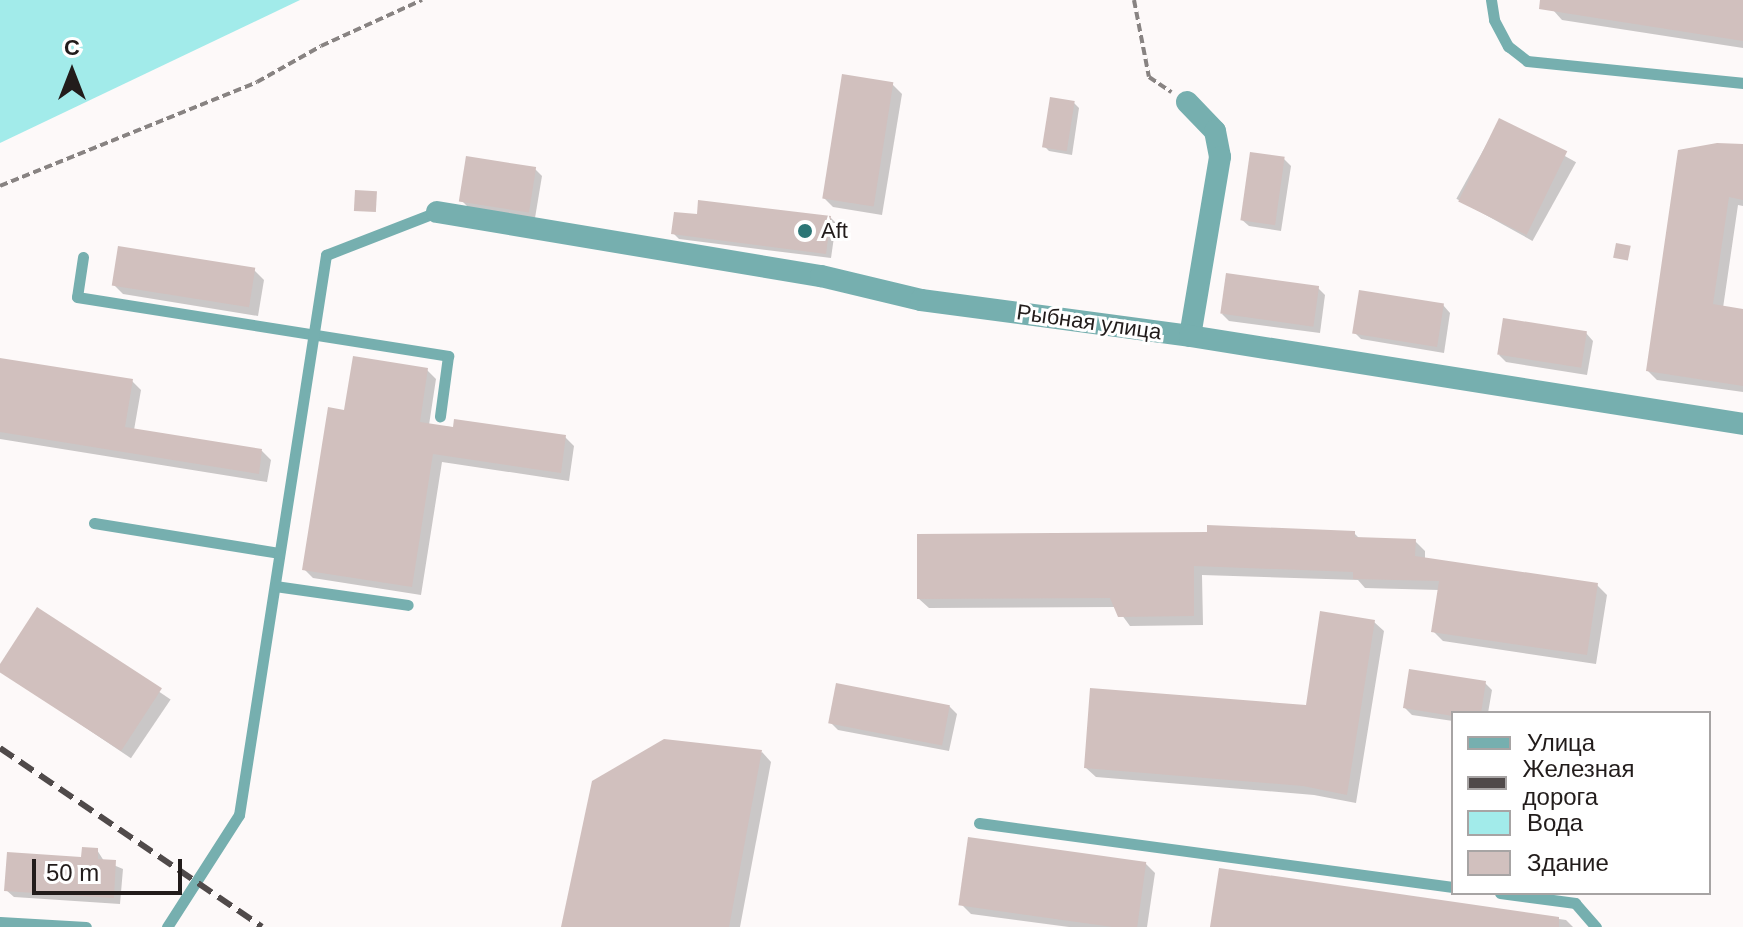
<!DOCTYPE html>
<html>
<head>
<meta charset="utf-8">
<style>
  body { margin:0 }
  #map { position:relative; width:1743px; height:927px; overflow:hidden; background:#fdf9f9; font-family:Arial,sans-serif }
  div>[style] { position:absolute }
  .water>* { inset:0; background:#a2ebea }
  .shadow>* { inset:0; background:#0003; transform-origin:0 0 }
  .building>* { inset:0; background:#d1c0be; transform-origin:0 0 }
  .path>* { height:4px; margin-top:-2px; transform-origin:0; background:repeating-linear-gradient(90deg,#888382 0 8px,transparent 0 12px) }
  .lane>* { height:11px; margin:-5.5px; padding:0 5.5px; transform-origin:5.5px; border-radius:5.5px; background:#76afaf }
  .street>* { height:22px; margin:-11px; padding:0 11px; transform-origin:11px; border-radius:11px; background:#76afaf }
  .rail>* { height:6px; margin-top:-3px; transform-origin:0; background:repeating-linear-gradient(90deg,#504a4a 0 16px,transparent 0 24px) }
  .dots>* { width:22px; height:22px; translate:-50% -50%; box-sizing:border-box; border:4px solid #fff; border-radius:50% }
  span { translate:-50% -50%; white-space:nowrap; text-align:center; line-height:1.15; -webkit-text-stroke:6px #fff; paint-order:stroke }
  .poi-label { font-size:22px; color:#221c1b }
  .left { translate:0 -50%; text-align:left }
  .street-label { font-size:22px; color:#221c1b }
  .legend { position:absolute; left:1451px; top:711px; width:260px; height:184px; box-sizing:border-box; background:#fff; border:2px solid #a7a4a4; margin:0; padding:10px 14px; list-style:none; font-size:24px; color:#221c1b }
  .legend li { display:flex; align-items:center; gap:16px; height:40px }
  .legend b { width:40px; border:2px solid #a7a4a4 }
  .north { position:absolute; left:32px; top:32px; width:80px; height:80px; -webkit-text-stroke:6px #fff; paint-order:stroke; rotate:0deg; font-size:22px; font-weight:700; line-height:32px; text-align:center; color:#221c1b }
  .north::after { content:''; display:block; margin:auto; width:28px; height:36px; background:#221c1b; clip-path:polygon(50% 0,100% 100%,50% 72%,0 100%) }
  .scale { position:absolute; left:32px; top:859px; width:150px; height:36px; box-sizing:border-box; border:4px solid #221c1b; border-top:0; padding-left:10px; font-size:24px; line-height:28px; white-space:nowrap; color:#221c1b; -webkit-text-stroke:6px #fff; paint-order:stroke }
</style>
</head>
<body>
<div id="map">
  <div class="water">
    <div style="clip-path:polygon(0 0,300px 0,0 143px)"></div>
  </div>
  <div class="shadow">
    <div style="clip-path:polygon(1555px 0,1743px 0,1743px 48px,1562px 20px,1553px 10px)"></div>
    <div style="clip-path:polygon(892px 84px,902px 94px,882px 215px,833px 207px,823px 197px)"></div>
    <div style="clip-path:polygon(1074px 103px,1079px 108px,1072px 155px,1049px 151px,1044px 146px)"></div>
    <div style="left:1500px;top:120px;width:87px;height:90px;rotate:29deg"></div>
    <div style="clip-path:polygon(1743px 146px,1743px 206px,1738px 205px,1723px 308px,1743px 311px,1743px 392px,1657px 380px,1648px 371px)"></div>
    <div style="clip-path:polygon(1284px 159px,1291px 166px,1281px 231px,1249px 226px,1241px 219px)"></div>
    <div style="clip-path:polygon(535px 169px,542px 176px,535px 218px,468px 207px,461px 200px)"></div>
    <div style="clip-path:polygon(831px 218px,836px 223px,831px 258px,679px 239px,673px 233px)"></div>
    <div style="clip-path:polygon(254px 270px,264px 280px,258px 316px,123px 294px,113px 284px)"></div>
    <div style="clip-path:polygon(1318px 288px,1325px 295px,1320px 333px,1229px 321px,1222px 314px)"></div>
    <div style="clip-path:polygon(1443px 305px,1450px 313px,1444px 353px,1361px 339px,1354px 332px)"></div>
    <div style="clip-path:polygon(1586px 333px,1593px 341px,1587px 375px,1506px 362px,1499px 355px)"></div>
    <div style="clip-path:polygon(0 360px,132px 381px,141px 390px,134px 430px,262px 451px,271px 460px,267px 482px,0 439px)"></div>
    <div style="clip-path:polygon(427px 370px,436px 379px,429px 425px,565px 437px,574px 446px,569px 481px,442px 462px,421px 595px,313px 578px,304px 569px,346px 412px)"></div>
    <div style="clip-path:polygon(1354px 533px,1360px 539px,1415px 541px,1425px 551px,1425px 560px,1597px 585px,1607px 595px,1596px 664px,1443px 641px,1433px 631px,1439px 590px,1365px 588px,1358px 580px,1202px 575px,1203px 625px,1130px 626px,1116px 607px,929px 608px,919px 599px)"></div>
    <div style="left:38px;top:610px;width:160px;height:71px;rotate:34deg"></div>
    <div style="clip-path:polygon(1374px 622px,1384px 631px,1356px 803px,1314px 795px,1096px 777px,1086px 768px,1307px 707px)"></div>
    <div style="clip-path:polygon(1485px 683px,1492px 690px,1488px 713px,1453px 713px,1453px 721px,1412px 715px,1405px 708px)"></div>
    <div style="clip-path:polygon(949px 706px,957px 714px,949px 751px,838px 730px,830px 722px)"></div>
    <div style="clip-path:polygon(762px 752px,771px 762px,740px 927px,563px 927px)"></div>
    <div style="clip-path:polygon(97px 850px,104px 861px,123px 869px,120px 904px,14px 897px,6px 890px)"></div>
    <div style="clip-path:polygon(1145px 863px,1155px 873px,1147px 927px,1069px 927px,971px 914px,961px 904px)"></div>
    <div style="clip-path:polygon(1220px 870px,1566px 920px,1573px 927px,1212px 927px)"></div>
  </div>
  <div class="building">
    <div style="clip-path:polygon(1540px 0,1743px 0,1743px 41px,1539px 9px)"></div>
    <div style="left:842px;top:74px;width:52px;height:126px;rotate:9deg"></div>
    <div style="left:1050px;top:97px;width:25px;height:51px;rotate:9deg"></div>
    <div style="left:1499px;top:118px;width:76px;height:93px;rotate:26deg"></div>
    <div style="clip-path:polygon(1717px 143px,1743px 144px,1743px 200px,1729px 197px,1713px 304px,1743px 309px,1743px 386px,1646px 371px,1678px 150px)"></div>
    <div style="left:1250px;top:152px;width:35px;height:69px;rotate:8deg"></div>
    <div style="left:466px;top:156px;width:71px;height:46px;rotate:9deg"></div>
    <div style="left:355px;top:190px;width:22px;height:21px;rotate:3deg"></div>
    <div style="clip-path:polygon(698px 200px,831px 216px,826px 254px,671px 234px,674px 212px,697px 214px)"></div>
    <div style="left:1616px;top:243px;width:15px;height:15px;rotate:11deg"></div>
    <div style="left:118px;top:246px;width:139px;height:40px;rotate:9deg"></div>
    <div style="left:1226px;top:273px;width:94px;height:41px;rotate:8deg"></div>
    <div style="left:1359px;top:290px;width:86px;height:44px;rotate:9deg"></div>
    <div style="left:1503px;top:318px;width:85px;height:37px;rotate:9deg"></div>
    <div style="clip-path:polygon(353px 356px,428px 368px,420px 422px,453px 427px,454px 419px,566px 435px,561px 473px,433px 454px,412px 587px,302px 570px,328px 407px,344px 410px)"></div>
    <div style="clip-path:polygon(0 358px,133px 379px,125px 427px,262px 449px,259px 474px,0 432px)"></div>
    <div style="clip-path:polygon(1207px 525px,1355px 531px,1355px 537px,1416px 539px,1415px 556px,1598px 583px,1587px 655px,1431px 632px,1439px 581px,1353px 579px,1353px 572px,1194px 566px,1194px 616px,1118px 617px,1110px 598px,917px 599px,917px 534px,1207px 532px)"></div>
    <div style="left:37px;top:607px;width:149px;height:75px;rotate:33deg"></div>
    <div style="clip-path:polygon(1320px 611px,1375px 620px,1347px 795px,1303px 786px,1084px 768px,1090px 688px,1306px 705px)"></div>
    <div style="clip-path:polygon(1409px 669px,1486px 681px,1481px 713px,1453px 716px,1403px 708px)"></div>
    <div style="left:836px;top:683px;width:116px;height:41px;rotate:11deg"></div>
    <div style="clip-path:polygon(664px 739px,762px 750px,729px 927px,561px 927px,592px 781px)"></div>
    <div style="left:968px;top:837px;width:180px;height:69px;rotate:8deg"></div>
    <div style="clip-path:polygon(82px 847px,98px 848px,98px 859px,116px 860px,114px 898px,4px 891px,7px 852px,81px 857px)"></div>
    <div style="clip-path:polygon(1219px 868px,1559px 917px,1559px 927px,1210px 927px)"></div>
  </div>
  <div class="path">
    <div style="left:1134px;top:0;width:78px;rotate:79deg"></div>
    <div style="left:1149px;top:77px;width:27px;rotate:34deg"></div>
    <div style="left:0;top:186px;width:277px;rotate:-22deg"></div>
    <div style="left:257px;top:82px;width:73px;rotate:-29.4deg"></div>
    <div style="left:321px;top:46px;width:111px;rotate:-24.5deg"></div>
  </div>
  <div class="lane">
    <div style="left:1491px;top:0;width:20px;rotate:81deg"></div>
    <div style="left:1494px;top:20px;width:30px;rotate:62deg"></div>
    <div style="left:1508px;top:46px;width:24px;rotate:38deg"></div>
    <div style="left:1527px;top:61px;width:217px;rotate:5.8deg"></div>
    <div style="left:83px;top:257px;width:40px;rotate:98.5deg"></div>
    <div style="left:77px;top:297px;width:376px;rotate:9deg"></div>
    <div style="left:448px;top:356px;width:61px;rotate:97.6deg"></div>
    <div style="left:94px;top:523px;width:187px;rotate:9.2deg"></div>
    <div style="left:275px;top:586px;width:134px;rotate:8.1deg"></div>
    <div style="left:979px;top:823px;width:478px;rotate:7.7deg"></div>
    <div style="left:1500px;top:893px;width:76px;rotate:7.6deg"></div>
    <div style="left:1575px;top:903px;width:32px;rotate:49deg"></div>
    <div style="left:0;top:922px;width:86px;rotate:3.3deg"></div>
    <div style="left:167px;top:927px;width:133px;rotate:-57.3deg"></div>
    <div style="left:239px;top:815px;width:567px;rotate:-81.17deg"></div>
    <div style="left:326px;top:255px;width:119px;rotate:-21.2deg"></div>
  </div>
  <div class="street">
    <div style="left:1187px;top:102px;width:40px;rotate:46deg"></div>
    <div style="left:1215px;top:131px;width:26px;rotate:79deg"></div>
    <div style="left:1220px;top:157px;width:181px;rotate:99.5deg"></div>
    <div style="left:437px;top:212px;width:389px;rotate:9.5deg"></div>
    <div style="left:821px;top:276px;width:103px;rotate:13.5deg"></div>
    <div style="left:921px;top:300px;width:271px;rotate:7.6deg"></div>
    <div style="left:1190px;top:336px;width:560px;rotate:9.04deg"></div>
  </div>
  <div class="rail">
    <div style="left:0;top:748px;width:317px;rotate:34.3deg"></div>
  </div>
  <div class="dots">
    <div style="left:805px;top:231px;background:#2c7676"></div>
  </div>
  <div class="poi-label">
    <span class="left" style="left:821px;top:231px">Aft</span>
  </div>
  <div class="street-label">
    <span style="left:1089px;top:322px;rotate:8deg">Рыбная улица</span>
  </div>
  <ul class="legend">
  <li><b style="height:10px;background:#76afaf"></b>Улица</li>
  <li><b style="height:10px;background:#504a4a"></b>Железная дорога</li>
  <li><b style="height:22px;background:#a2ebea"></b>Вода</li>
  <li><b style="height:22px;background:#d1c0be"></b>Здание</li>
  </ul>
  <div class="north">С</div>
  <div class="scale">50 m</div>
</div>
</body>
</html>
